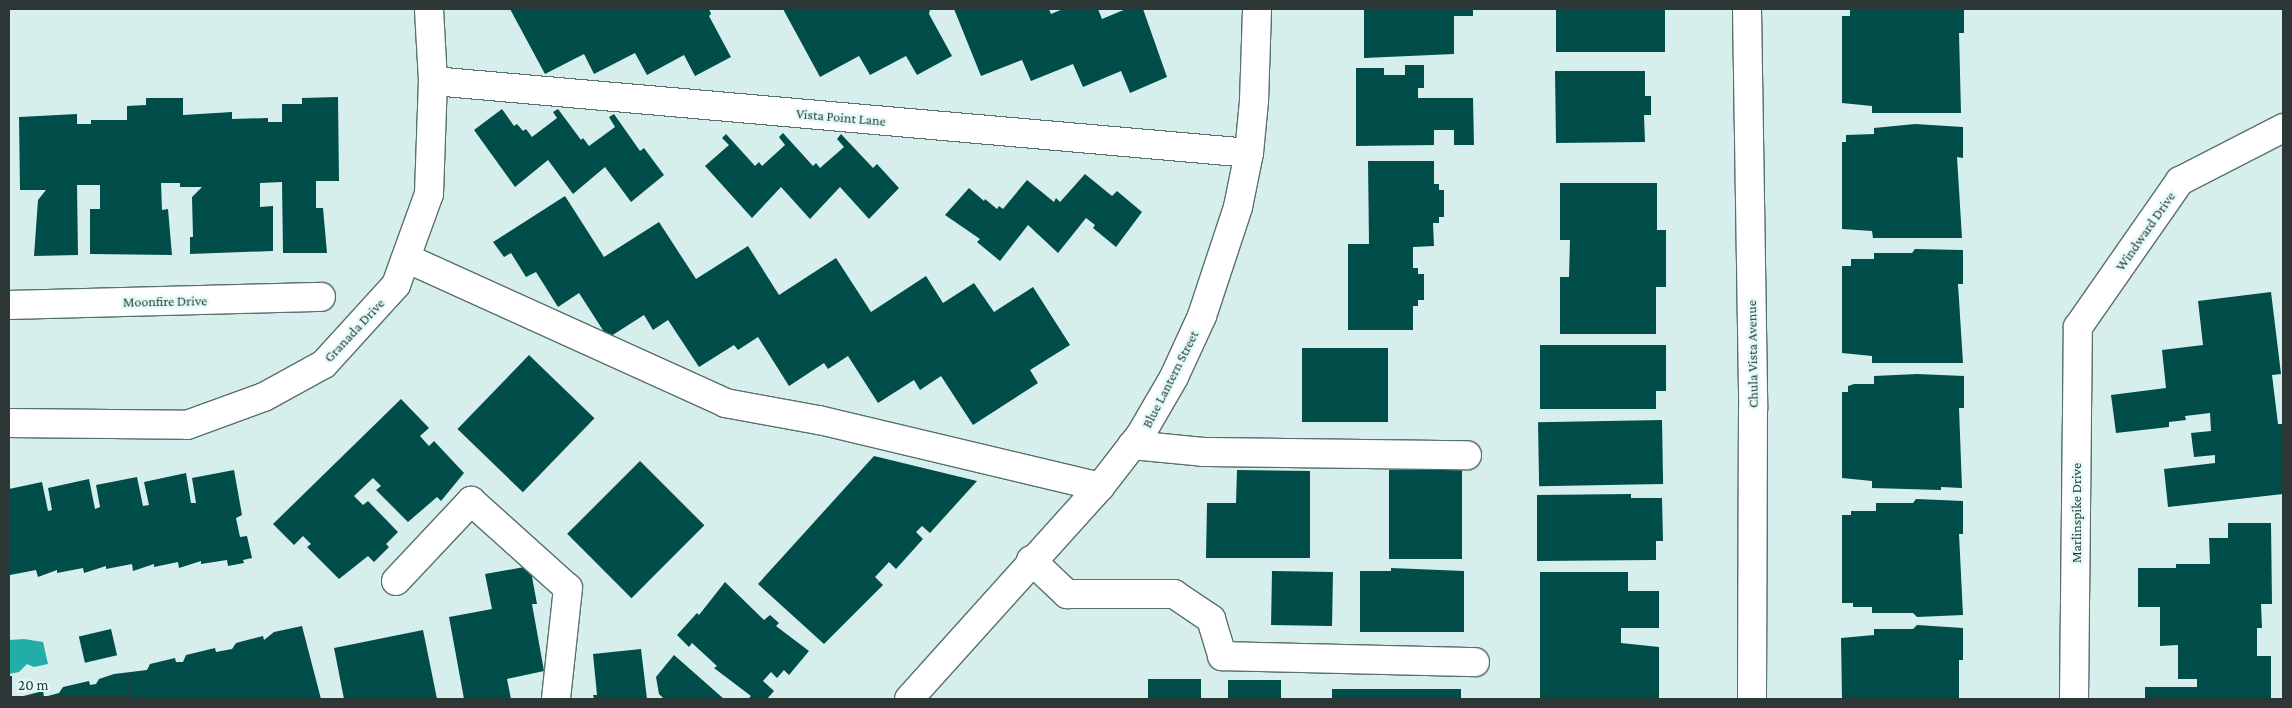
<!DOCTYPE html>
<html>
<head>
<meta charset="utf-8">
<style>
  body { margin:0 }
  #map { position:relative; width:2292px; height:708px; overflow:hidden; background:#d6efed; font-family:"Crimson Pro",serif }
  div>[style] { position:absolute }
  .water>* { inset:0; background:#23ada8 }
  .building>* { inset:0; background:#004d4a; transform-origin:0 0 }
  .roads { filter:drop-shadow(1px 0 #59706e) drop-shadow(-1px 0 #59706e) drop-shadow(0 1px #59706e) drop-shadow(0 -1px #59706e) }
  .minor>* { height:28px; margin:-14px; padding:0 14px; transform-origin:14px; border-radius:14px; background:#fff }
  span { translate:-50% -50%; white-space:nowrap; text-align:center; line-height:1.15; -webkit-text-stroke:5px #e3fcfa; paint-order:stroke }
  .street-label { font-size:14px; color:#2d3736 }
  .frame { position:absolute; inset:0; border:10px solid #2d3736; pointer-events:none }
  .scale { position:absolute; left:10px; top:676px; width:122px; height:22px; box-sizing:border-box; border:2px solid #2d3736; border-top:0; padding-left:6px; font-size:15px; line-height:18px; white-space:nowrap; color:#2d3736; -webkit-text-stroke:4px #e3fcfa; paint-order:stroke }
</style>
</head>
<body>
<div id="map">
  <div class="water">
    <div style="clip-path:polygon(24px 639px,43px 642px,48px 664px,34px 667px,27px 664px,19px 672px,9px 674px,9px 640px)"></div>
  </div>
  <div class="building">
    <div style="clip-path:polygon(510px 9px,709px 9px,711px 14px,709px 16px,731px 57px,695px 76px,684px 55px,647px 75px,635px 53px,594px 74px,584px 54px,545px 74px)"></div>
    <div style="clip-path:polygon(783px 9px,930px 9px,929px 14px,952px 56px,917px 75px,906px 56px,870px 75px,859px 56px,820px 77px)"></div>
    <div style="clip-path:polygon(954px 9px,1049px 9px,1051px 14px,1063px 9px,1098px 9px,1102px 19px,1126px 9px,1143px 9px,1167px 77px,1130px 93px,1121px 71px,1083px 87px,1073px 64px,1031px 81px,1022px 60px,981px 76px)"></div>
    <div style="clip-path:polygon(1364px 9px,1473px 9px,1473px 16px,1454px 16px,1454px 54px,1364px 58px)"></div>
    <div style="left:1556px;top:9px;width:109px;height:43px"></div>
    <div style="clip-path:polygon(1850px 9px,1964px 9px,1964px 33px,1959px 33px,1961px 113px,1872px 113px,1872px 106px,1842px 103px,1842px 16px,1850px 16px)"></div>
    <div style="clip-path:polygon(1405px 65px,1424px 65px,1424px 88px,1418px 88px,1418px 98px,1473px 98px,1474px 145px,1454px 145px,1454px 130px,1434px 130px,1434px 145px,1356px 146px,1356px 68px,1384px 68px,1384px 75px,1405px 75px)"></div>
    <div style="clip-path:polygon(1555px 71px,1645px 71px,1645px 96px,1651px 96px,1651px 115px,1644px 115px,1645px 142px,1556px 143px)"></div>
    <div style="clip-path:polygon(338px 97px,339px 181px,316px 181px,316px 208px,323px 208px,327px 253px,283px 253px,282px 182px,260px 183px,260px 207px,273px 206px,273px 251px,190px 254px,190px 237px,193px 237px,192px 197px,202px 187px,180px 187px,180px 183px,161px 183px,162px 210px,168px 209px,172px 255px,90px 254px,90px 209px,100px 209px,100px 185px,77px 185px,78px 255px,34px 256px,38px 200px,46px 190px,20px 190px,19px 117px,77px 114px,77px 124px,91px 124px,91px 120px,127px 120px,127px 106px,146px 105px,146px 98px,183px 98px,183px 115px,232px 112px,232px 119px,268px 118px,268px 122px,282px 122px,282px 104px,302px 104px,302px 98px)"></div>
    <div style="clip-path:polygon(502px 109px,514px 126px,517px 124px,523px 131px,526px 129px,532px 137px,557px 118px,553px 112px,558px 109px,581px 140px,583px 138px,589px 146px,615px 127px,609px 117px,614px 114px,640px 151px,644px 148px,664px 175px,631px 202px,605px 167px,573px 194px,548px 160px,515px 187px,474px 130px)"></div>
    <div style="clip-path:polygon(1915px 124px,1963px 127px,1963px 158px,1957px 157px,1962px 238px,1873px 238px,1872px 231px,1842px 229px,1842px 142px,1846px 142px,1846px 135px,1874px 134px,1874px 128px)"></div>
    <div style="clip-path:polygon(783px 133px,813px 166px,816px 163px,820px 168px,844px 147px,837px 139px,841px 134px,873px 168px,877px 164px,899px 188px,869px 219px,840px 187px,810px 219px,781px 187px,752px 218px,705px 166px,729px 145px,722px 138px,726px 134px,755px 166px,759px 162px,762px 166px,785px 145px,779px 137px)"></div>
    <div style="clip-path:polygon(1368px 161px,1434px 161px,1434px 184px,1439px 184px,1439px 190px,1444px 190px,1444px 217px,1439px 217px,1439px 223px,1433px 223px,1434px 246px,1413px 247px,1413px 268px,1418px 268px,1418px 274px,1424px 274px,1424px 300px,1418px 300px,1418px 306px,1413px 306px,1413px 330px,1348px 330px,1348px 244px,1369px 244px)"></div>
    <div style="clip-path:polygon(1085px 174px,1112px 196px,1117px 191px,1142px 212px,1116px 247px,1093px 228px,1095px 225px,1086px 218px,1058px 253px,1028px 225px,1000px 261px,977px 242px,980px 239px,945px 215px,969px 188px,984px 201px,985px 199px,997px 209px,999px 206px,1003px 209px,1027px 180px,1054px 202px,1056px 198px,1060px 202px)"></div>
    <div style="clip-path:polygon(1560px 183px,1657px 183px,1657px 230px,1666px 230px,1666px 287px,1656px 287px,1656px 334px,1560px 334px,1560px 277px,1569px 277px,1570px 240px,1560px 240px)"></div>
    <div style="clip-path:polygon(565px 196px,604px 257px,659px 222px,696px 279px,748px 246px,779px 295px,836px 258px,871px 312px,926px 276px,943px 303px,974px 283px,994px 312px,1033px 287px,1070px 345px,1030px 370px,1038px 383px,973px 425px,941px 376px,920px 390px,914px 380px,878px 403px,848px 356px,828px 369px,824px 363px,789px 386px,758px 337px,738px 350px,734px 345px,699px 367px,668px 320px,653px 330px,644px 315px,608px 338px,579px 293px,558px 307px,536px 272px,526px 277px,511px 253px,504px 257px,493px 242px)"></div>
    <div style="clip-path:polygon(1915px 249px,1963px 250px,1963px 284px,1958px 284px,1963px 363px,1872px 363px,1872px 356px,1842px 353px,1842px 266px,1851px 266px,1851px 259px,1874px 259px,1874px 253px,1912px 253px)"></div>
    <div style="clip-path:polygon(2271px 292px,2281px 374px,2272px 375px,2278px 424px,2283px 424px,2283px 494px,2168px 507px,2164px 469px,2215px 463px,2215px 455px,2194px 457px,2191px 433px,2211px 431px,2210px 413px,2185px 416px,2186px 420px,2169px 422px,2169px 427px,2116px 433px,2111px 395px,2166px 388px,2162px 350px,2203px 345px,2198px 301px)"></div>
    <div style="clip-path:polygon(1540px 345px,1666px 345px,1666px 391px,1656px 391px,1656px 409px,1540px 409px)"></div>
    <div style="left:1388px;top:348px;width:74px;height:86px;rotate:90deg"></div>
    <div style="left:529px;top:355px;width:91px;height:103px;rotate:44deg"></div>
    <div style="clip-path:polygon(1917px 374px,1964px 376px,1964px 408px,1959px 408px,1962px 488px,1941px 487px,1941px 490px,1872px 488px,1872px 481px,1842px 478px,1842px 392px,1848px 392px,1848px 386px,1854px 384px,1874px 384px,1874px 376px)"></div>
    <div style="clip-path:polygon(401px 399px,429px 428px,420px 436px,429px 446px,434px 441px,464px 473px,441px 501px,437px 497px,408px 522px,376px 490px,381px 486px,373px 478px,354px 496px,363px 505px,368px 501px,398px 532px,386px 544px,389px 547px,374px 562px,368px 556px,339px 579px,307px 547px,311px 544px,303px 536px,294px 545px,273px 524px)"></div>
    <div style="left:1662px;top:420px;width:64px;height:124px;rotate:89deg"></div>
    <div style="clip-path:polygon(874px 456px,977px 481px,930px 533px,922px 526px,916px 532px,923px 539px,896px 569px,889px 562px,875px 577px,883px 585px,824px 644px,758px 584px)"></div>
    <div style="left:640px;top:461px;width:91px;height:103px;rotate:45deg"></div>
    <div style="clip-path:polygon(234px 470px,242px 515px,236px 518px,240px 537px,247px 536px,252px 558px,243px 560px,244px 563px,228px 566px,227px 560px,201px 564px,201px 561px,179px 568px,178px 562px,154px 567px,154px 564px,133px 571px,132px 564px,106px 569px,106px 566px,84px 573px,83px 568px,57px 573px,57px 570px,38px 577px,36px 570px,10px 575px,9px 489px,42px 482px,48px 511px,52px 510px,48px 488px,89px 479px,95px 509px,100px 507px,96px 485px,137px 477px,143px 506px,149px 505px,144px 482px,186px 473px,191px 503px,196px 503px,192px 478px)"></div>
    <div style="clip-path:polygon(1237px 470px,1310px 471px,1310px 558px,1206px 558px,1207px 503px,1236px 503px)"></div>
    <div style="left:1389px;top:470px;width:73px;height:89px"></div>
    <div style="clip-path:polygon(1631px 494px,1631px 498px,1662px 498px,1663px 541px,1656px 541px,1656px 560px,1537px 561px,1537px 495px)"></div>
    <div style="clip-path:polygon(1916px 499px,1963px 501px,1963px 534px,1959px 534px,1963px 615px,1917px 617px,1913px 613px,1872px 613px,1872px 607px,1853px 607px,1853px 603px,1842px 603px,1842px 515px,1851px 515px,1851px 511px,1876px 511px,1876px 503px,1913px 503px)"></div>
    <div style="clip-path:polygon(2228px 523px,2271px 523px,2272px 604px,2261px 604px,2262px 628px,2257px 628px,2257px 656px,2271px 656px,2271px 699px,2145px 699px,2145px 687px,2197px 687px,2197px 679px,2178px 679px,2178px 645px,2160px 646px,2160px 607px,2138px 607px,2138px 568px,2176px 568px,2176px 564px,2210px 564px,2209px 538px,2228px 538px)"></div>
    <div style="clip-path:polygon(530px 566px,537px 604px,532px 604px,544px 671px,507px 679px,511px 699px,464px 699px,449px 617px,492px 609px,485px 574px)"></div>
    <div style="clip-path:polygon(1391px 568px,1464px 571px,1464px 632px,1360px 632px,1360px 571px,1391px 571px)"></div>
    <div style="left:1272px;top:571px;width:61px;height:54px;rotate:1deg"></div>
    <div style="clip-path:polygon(1540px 572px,1628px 572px,1628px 591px,1659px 591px,1659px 628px,1621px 628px,1621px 643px,1659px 647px,1659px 699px,1540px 699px)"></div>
    <div style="clip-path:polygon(725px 582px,764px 620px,770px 615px,779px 623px,776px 626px,809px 651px,789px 675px,784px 670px,777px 678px,771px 672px,763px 681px,774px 691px,767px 699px,748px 699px,751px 696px,714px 668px,717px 666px,692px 643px,689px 647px,677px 635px,697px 613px,699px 615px)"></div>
    <div style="clip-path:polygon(1917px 625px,1963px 628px,1963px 660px,1959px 660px,1959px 699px,1842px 699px,1841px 638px,1874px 635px,1874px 629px,1913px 629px)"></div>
    <div style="clip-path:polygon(302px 626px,321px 699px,12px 699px,43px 691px,44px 697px,59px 693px,63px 687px,89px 681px,90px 685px,96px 684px,99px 679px,114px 674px,147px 670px,150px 664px,175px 658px,176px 662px,183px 662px,186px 655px,215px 648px,216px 652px,232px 649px,236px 643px,263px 636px,264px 640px,274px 632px)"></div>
    <div style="left:111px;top:629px;width:27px;height:33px;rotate:77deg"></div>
    <div style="clip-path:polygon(423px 630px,437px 699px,344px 699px,334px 648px)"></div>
    <div style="clip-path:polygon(641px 649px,647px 699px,594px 699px,593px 695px,597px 695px,593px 654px)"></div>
    <div style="clip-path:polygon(674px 655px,724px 699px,664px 699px,659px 694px,656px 677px)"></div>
    <div style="left:1148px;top:679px;width:53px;height:20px"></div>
    <div style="left:1228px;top:680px;width:53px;height:19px"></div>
    <div style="left:1332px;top:689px;width:129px;height:10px"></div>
  </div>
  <div class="roads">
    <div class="minor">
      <div style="left:1747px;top:9px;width:400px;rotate:89.1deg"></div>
      <div style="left:1753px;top:409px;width:290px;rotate:90.2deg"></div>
      <div style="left:433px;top:81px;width:819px;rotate:5.04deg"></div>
      <div style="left:406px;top:258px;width:350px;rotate:24.4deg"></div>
      <div style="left:725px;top:403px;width:96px;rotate:10.3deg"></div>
      <div style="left:819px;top:420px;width:289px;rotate:13.4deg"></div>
      <div style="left:9px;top:305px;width:312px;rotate:-1.5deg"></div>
      <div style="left:9px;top:423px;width:178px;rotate:0.6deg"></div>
      <div style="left:187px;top:425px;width:82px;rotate:-20deg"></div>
      <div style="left:264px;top:397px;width:68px;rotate:-28.8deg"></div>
      <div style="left:324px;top:364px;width:107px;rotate:-47.7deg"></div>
      <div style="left:396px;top:285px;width:97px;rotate:-70.1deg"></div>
      <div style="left:429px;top:194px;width:113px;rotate:-88deg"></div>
      <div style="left:433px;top:81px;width:72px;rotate:-93.2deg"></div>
      <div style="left:1132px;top:445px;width:71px;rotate:5.6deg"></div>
      <div style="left:1203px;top:452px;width:264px;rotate:0.7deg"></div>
      <div style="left:1031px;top:560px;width:50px;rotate:43.4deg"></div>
      <div style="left:1067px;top:594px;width:107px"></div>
      <div style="left:1174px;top:594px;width:45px;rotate:34deg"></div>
      <div style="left:1211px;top:619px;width:39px;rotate:73deg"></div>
      <div style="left:1222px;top:656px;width:253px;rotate:1.4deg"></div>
      <div style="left:396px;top:581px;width:110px;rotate:-46.8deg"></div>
      <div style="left:471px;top:501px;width:130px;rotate:41.9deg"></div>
      <div style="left:568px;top:588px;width:112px;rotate:96.2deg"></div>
      <div style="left:909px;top:699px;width:285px;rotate:-48deg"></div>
      <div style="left:1100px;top:487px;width:67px;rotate:-52.3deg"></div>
      <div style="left:1141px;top:434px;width:66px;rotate:-59.9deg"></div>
      <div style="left:1174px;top:377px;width:67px;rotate:-65.3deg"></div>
      <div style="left:1202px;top:316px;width:115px;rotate:-71.7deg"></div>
      <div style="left:1238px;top:207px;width:55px;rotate:-78.5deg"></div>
      <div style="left:1249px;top:153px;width:52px;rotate:-84.5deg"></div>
      <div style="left:1254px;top:101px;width:92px;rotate:-88.1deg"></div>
      <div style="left:2074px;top:699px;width:372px;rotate:-89.4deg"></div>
      <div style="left:2078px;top:327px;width:178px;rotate:-55.1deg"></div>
      <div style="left:2180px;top:181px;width:116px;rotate:-27.2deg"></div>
    </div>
  </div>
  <div class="street-label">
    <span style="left:841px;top:117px;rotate:5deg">Vista Point Lane</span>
    <span style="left:2145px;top:231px;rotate:-55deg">Windward Drive</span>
    <span style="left:165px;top:301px;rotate:-1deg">Moonfire Drive</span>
    <span style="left:354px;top:330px;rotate:-47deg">Granada Drive</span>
    <span style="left:1752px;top:354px;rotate:-91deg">Chula Vista Avenue</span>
    <span style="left:1170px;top:379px;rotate:-63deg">Blue Lantern Street</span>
    <span style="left:2076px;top:513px;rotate:-90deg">Marlinspike Drive</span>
  </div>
  <div class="frame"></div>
  <div class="scale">20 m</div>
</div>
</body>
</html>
